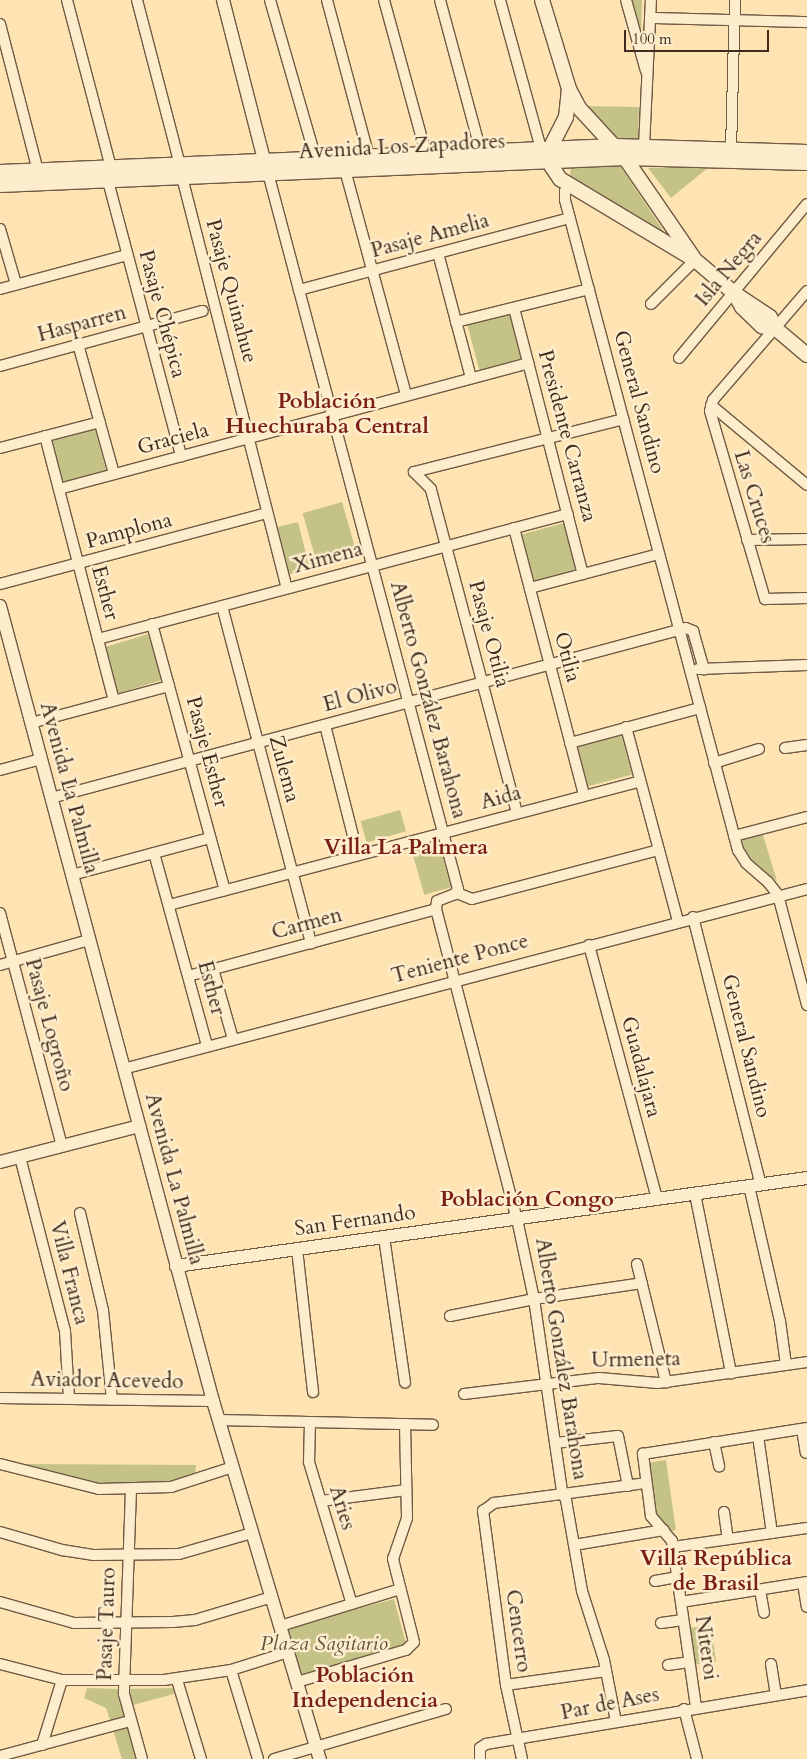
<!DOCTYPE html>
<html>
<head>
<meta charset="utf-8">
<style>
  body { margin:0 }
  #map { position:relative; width:807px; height:1759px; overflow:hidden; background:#fde4b2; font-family:Cardo,serif }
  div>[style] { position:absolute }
  .green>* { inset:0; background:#c5c288; transform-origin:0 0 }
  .roads { filter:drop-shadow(1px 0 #6f5a44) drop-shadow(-1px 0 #6f5a44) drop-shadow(0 1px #6f5a44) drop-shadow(0 -1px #6f5a44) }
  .minor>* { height:10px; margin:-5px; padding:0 5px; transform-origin:5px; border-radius:5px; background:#feedcd }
  .tertiary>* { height:12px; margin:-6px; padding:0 6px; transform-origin:6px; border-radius:6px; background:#feedcd }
  .secondary>* { height:14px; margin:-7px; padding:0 7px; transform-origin:7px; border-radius:7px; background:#feedcd }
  span { translate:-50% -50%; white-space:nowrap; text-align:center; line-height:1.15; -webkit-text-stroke:5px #feedcd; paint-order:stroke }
  .street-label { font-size:21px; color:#402c1f }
  .park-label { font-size:21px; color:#615239; font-style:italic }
  .neighbourhood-label { font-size:22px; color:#7a1f14; font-weight:700 }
  .scale { position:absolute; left:624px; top:30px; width:145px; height:22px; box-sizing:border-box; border:2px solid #402c1f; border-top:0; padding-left:6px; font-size:15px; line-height:18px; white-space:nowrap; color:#402c1f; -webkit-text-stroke:4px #feedcd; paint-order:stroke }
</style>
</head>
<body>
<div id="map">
  <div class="green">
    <div style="clip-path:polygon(631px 0,642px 0,641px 36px)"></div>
    <div style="clip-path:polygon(584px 106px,639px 107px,638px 140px,624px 141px,591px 122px)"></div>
    <div style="clip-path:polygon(571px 166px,620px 166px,667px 236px,570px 178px)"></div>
    <div style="clip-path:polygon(710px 166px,671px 198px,648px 168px)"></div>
    <div style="left:511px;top:310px;width:50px;height:46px;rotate:75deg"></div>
    <div style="left:94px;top:425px;width:48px;height:46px;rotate:75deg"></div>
    <div style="left:342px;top:502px;width:57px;height:41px;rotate:74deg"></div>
    <div style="left:298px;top:522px;width:49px;height:23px;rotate:76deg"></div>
    <div style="left:564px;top:523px;width:50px;height:44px;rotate:75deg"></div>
    <div style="left:148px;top:634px;width:48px;height:47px;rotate:73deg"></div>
    <div style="left:621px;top:733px;width:43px;height:47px;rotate:75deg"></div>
    <div style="left:400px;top:810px;width:22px;height:41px;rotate:74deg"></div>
    <div style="clip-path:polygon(762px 832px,777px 881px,747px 858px,740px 839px)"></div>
    <div style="left:438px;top:841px;width:48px;height:28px;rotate:74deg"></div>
    <div style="left:666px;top:1460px;width:71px;height:18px;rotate:82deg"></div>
    <div style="clip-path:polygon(17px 1465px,22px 1464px,196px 1465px,195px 1475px,173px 1482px,97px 1485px)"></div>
    <div style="left:394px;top:1599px;width:49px;height:111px;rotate:75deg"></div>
    <div style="left:711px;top:1625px;width:37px;height:22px;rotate:82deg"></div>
    <div style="clip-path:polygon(87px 1688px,119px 1689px,126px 1719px,111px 1723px,106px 1708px,84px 1698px)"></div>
    <div style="clip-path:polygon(173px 1688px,174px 1694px,129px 1706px,128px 1689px)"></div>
    <div style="clip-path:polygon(128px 1726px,138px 1759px,122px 1759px,113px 1730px)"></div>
  </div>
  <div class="roads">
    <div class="minor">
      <div style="left:67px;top:0;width:174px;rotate:75.3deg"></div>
      <div style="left:137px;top:0;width:171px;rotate:75.4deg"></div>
      <div style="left:270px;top:0;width:166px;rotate:73.9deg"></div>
      <div style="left:327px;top:0;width:163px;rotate:75deg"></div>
      <div style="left:384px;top:0;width:160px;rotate:74.7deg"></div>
      <div style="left:440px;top:0;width:157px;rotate:74.9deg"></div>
      <div style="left:500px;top:0;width:155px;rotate:74.6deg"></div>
      <div style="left:626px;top:0;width:74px;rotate:74.3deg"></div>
      <div style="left:650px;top:18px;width:157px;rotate:1.5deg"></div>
      <div style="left:0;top:24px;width:152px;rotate:75.5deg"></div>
      <div style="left:644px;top:147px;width:147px;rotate:-87.3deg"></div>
      <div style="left:731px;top:150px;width:150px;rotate:-88.5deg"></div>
      <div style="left:345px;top:170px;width:233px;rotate:74.8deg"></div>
      <div style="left:268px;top:173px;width:741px;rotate:75.14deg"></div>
      <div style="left:458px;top:889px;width:6px;rotate:121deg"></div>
      <div style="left:455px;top:894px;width:19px;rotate:159deg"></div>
      <div style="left:437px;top:901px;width:8px;rotate:97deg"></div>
      <div style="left:436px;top:909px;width:320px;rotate:75.4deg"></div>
      <div style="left:517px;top:1219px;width:82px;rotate:78deg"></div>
      <div style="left:534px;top:1299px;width:195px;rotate:81.7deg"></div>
      <div style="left:562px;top:1492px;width:9px;rotate:63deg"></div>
      <div style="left:566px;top:1500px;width:92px;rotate:80deg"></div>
      <div style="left:582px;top:1591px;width:72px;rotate:72.3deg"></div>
      <div style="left:604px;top:1660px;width:63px;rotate:79deg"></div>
      <div style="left:182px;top:177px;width:424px;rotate:75.7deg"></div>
      <div style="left:108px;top:181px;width:285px;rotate:75.1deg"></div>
      <div style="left:569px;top:186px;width:6px;rotate:129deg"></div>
      <div style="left:565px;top:191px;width:9px;rotate:90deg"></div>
      <div style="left:565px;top:200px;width:673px;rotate:75.1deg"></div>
      <div style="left:738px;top:850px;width:15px;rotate:58deg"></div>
      <div style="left:746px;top:863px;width:29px;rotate:41deg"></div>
      <div style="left:768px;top:882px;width:16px;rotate:52deg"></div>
      <div style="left:778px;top:895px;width:114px;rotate:75.2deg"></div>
      <div style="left:0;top:229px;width:57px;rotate:73.8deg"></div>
      <div style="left:438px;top:253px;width:129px;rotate:75.2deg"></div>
      <div style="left:0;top:289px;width:131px;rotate:-15deg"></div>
      <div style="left:299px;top:290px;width:280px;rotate:-14.9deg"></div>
      <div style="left:807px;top:291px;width:144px;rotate:130.8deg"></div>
      <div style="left:713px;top:400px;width:11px;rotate:105deg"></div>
      <div style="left:710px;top:411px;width:196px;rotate:73.7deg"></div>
      <div style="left:765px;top:599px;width:42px;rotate:-1.4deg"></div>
      <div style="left:651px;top:304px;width:62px;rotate:-45deg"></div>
      <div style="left:514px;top:308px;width:275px;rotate:75.5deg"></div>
      <div style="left:456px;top:322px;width:137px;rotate:-13.9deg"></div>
      <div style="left:78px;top:344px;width:135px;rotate:74.5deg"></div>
      <div style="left:679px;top:358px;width:200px;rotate:-50.3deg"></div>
      <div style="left:0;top:366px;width:210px;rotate:-15.2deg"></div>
      <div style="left:711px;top:405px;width:125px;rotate:39.8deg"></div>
      <div style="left:45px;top:436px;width:273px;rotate:75.4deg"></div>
      <div style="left:0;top:448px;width:103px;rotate:-14.6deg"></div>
      <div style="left:59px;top:489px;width:486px;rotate:-15deg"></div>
      <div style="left:514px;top:528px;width:276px;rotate:75.3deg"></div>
      <div style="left:747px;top:540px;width:60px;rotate:-1deg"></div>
      <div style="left:0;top:584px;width:276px;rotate:-14.9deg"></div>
      <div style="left:530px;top:588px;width:133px;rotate:-14.8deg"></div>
      <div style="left:222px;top:606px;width:349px;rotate:75.2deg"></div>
      <div style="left:152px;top:624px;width:276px;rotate:74.7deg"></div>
      <div style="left:98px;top:639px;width:486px;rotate:-14.9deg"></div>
      <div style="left:698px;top:669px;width:109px;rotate:-2.1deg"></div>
      <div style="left:31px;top:723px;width:143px;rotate:-15deg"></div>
      <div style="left:325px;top:725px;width:134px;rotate:75.8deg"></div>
      <div style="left:626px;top:727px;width:201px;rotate:75deg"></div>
      <div style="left:570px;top:743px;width:135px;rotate:-15.1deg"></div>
      <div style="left:785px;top:748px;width:22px;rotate:-8deg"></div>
      <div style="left:714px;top:763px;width:47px;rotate:-17.3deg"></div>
      <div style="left:0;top:770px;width:42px;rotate:-15deg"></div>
      <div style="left:51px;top:798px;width:657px;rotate:-14.99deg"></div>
      <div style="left:686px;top:628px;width:8px;rotate:23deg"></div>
      <div style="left:693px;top:631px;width:40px;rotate:74deg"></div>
      <div style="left:517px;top:813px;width:335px;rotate:-104.9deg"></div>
      <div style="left:431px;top:489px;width:24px;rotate:-135deg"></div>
      <div style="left:414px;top:472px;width:216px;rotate:-14.2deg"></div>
      <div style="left:734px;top:836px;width:75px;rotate:-14.6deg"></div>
      <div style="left:154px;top:853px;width:200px;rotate:74.6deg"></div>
      <div style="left:72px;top:875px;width:143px;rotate:-15deg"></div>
      <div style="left:457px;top:893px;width:16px;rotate:22deg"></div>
      <div style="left:472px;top:899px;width:193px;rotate:-14.7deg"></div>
      <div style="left:169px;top:905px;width:487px;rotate:-14.7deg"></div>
      <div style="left:0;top:913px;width:241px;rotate:75.1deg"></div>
      <div style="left:693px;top:917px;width:276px;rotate:75.8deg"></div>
      <div style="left:589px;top:945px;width:263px;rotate:75deg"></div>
      <div style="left:0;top:965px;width:92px;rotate:-15.7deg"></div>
      <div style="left:213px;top:969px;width:73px;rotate:74.1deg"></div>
      <div style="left:188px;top:976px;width:257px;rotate:-15.1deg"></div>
      <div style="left:123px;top:1069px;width:707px;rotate:-14.74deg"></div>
      <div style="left:20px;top:1157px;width:180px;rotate:75.5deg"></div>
      <div style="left:65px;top:1331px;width:68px;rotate:86.6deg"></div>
      <div style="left:749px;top:1186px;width:139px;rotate:77.1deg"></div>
      <div style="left:780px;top:1321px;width:44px;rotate:82.2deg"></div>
      <div style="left:695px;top:1194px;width:183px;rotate:78.6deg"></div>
      <div style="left:80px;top:1213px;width:100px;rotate:76.7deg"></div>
      <div style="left:103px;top:1310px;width:90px;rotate:84.3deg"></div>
      <div style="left:384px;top:1237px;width:147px;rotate:81.8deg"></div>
      <div style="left:297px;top:1249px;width:144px;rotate:83.6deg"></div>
      <div style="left:637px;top:1264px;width:122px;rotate:76.2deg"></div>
      <div style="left:450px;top:1316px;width:86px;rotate:-11.4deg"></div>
      <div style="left:534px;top:1299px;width:109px;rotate:-8.4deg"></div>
      <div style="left:464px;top:1394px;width:136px;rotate:-6.8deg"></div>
      <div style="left:599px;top:1378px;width:59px;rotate:4.8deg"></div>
      <div style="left:658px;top:1383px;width:150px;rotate:-8deg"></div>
      <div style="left:0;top:1398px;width:213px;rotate:0.8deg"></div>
      <div style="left:219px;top:1420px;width:214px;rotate:1.3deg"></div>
      <div style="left:310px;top:1422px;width:40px;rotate:91.4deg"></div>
      <div style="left:309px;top:1462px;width:148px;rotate:73.2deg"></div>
      <div style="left:802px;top:1429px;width:24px;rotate:81deg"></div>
      <div style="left:758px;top:1436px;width:98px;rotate:81.8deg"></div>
      <div style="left:714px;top:1442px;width:25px;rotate:78deg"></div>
      <div style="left:555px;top:1443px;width:63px;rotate:-6.3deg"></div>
      <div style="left:618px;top:1436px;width:51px;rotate:78.7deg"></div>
      <div style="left:0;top:1464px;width:102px;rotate:14.2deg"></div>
      <div style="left:99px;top:1489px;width:72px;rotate:-1.6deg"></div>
      <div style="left:171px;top:1487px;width:65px;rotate:-17.9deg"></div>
      <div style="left:131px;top:1489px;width:205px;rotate:92deg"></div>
      <div style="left:124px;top:1694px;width:67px;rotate:74.5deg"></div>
      <div style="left:321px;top:1501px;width:86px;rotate:-7.4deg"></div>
      <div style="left:724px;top:1512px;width:27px;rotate:82deg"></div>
      <div style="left:0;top:1532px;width:65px;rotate:16.2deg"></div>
      <div style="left:62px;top:1550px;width:31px;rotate:9deg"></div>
      <div style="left:93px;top:1555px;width:86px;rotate:-0.7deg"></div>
      <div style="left:179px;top:1554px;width:76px;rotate:-16deg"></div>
      <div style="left:574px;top:1545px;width:91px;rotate:-9.5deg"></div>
      <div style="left:673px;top:1547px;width:135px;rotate:-8.1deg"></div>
      <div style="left:655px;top:1581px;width:22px;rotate:-10deg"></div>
      <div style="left:803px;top:1583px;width:24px;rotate:81deg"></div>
      <div style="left:760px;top:1590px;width:23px;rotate:80deg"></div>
      <div style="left:0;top:1602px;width:77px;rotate:15.8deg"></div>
      <div style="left:74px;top:1623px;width:99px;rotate:-0.6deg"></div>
      <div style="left:173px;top:1622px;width:22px;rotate:-5deg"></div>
      <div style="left:195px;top:1620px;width:80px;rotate:-16.6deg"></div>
      <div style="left:681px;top:1602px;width:128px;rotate:-9deg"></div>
      <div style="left:661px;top:1623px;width:22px;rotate:-8deg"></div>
      <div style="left:280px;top:1626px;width:126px;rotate:-17.1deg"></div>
      <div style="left:0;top:1664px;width:64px;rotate:14.5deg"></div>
      <div style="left:62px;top:1680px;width:102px"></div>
      <div style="left:164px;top:1680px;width:68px;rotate:-8.5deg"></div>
      <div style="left:231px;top:1670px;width:60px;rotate:-17.5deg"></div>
      <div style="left:771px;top:1664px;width:31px;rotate:81deg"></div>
      <div style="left:668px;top:1665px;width:21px;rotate:-8deg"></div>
      <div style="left:231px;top:1670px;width:93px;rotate:73.1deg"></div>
      <div style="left:177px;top:1680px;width:83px;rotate:73.1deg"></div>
      <div style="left:297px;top:1682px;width:114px;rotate:-16.4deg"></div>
      <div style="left:406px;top:1650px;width:11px;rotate:-45deg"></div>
      <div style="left:414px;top:1642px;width:86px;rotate:-104.2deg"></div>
      <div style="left:393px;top:1559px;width:43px;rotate:-71.1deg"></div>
      <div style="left:407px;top:1518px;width:94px;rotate:-91.2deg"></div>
      <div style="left:506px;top:1685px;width:101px;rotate:-8deg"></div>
      <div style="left:696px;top:1707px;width:168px;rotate:-98.2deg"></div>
      <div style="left:672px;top:1541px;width:33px;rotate:-130deg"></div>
      <div style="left:651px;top:1516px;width:63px;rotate:-97.4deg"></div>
      <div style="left:643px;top:1454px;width:166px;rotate:-9deg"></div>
      <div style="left:684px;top:1709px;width:52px;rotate:75.4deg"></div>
      <div style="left:42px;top:1745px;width:68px;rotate:-72.9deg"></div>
      <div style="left:0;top:1756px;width:135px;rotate:-15.1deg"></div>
      <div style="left:274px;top:1759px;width:179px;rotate:-16.2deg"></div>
      <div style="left:480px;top:1759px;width:11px;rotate:-90deg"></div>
      <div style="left:480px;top:1748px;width:7px;rotate:-34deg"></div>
      <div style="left:486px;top:1744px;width:326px;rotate:-9.5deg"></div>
      <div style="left:522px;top:1759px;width:76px;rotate:-102.2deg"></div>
      <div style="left:506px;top:1685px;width:176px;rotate:-97.5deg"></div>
      <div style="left:483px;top:1511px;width:14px;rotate:-36deg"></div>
      <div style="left:494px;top:1503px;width:153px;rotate:-7.5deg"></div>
    </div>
    <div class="tertiary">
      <div style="left:223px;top:0;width:177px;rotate:75.6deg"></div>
      <div style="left:0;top:606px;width:823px;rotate:75deg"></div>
      <div style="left:213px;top:1401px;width:374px;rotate:73.4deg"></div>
      <div style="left:0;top:1162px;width:144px;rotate:-14.5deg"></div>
      <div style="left:176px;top:1266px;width:637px;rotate:-7.94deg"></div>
    </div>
    <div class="secondary">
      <div style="left:542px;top:0;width:93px;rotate:73.1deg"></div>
      <div style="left:569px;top:89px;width:21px;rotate:62deg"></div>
      <div style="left:579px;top:108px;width:68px;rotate:47.4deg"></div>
      <div style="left:625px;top:158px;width:120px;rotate:55.5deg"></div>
      <div style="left:569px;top:89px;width:28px;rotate:96deg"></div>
      <div style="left:566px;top:117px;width:36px;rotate:117deg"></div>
      <div style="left:550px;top:149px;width:18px;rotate:84deg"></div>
      <div style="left:552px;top:167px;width:14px;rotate:56deg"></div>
      <div style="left:560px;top:179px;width:157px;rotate:31deg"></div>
      <div style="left:695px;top:260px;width:51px;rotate:40.2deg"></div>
      <div style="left:734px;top:293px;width:43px;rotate:33.7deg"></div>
      <div style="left:770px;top:317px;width:12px;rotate:66deg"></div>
      <div style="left:775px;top:328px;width:42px;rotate:40.2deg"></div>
      <div style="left:0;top:172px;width:616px;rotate:-2.42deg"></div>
      <div style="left:615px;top:146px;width:192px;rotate:1.8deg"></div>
      <div style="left:0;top:185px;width:626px;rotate:-2.47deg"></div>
      <div style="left:625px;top:158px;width:182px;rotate:1.6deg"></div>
      <div style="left:734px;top:293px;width:16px;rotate:60deg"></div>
      <div style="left:742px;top:307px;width:28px;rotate:44deg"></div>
      <div style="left:762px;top:326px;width:13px;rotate:9deg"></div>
    </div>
  </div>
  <div class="street-label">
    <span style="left:402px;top:147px;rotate:-3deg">Avenida Los Zapadores</span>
    <span style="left:430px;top:236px;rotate:-15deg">Pasaje Amelia</span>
    <span style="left:729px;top:269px;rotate:-50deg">Isla Negra</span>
    <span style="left:231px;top:291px;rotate:75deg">Pasaje Quinahue</span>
    <span style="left:162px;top:314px;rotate:75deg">Pasaje Chépica</span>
    <span style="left:82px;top:324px;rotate:-15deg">Hasparren</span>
    <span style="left:639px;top:402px;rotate:75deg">General Sandino</span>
    <span style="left:567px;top:436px;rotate:75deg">Presidente Carranza</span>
    <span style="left:173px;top:439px;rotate:-15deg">Graciela</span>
    <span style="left:754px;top:497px;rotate:73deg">Las Cruces</span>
    <span style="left:129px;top:531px;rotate:-15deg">Pamplona</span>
    <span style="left:328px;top:558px;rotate:-15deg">Ximena</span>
    <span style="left:105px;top:593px;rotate:75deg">Esther</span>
    <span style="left:489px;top:634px;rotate:75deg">Pasaje Otilia</span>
    <span style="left:567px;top:657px;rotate:75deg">Otilia</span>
    <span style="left:360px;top:696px;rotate:-15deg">El Olivo</span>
    <span style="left:428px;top:700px;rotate:75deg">Alberto González Barahona</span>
    <span style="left:207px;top:752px;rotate:75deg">Pasaje Esther</span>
    <span style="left:284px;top:769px;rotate:75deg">Zulema</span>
    <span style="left:69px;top:788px;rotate:75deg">Avenida La Palmilla</span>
    <span style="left:501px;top:798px;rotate:-15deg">Aida</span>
    <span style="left:307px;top:924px;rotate:-15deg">Carmen</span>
    <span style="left:460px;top:959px;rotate:-15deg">Teniente Ponce</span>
    <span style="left:211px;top:988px;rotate:75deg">Esther</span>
    <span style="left:49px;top:1025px;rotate:75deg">Pasaje Logroño</span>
    <span style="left:746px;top:1046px;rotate:76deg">General Sandino</span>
    <span style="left:641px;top:1067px;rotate:75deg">Guadalajara</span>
    <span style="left:174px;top:1179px;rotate:75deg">Avenida La Palmilla</span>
    <span style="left:355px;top:1221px;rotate:-8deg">San Fernando</span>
    <span style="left:69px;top:1273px;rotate:76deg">Villa Franca</span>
    <span style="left:561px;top:1359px;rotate:81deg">Alberto González Barahona</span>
    <span style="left:636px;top:1360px;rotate:-1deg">Urmeneta</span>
    <span style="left:107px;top:1381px;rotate:1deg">Aviador Acevedo</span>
    <span style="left:342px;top:1508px;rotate:73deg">Aries</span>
    <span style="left:107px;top:1624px;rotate:-88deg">Pasaje Tauro</span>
    <span style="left:518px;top:1631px;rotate:82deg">Cencerro</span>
    <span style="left:706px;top:1648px;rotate:82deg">Niteroi</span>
    <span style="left:610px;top:1704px;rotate:-11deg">Par de Ases</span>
  </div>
  <div class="park-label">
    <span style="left:324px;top:1644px">Plaza Sagitario</span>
  </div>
  <div class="neighbourhood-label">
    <span style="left:327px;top:414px">Población<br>Huechuraba Central</span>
    <span style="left:406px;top:848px">Villa La Palmera</span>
    <span style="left:527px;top:1200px">Población Congo</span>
    <span style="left:716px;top:1571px">Villa República<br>de Brasil</span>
    <span style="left:365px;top:1688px">Población<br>Independencia</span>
  </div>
  <div class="scale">100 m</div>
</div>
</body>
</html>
